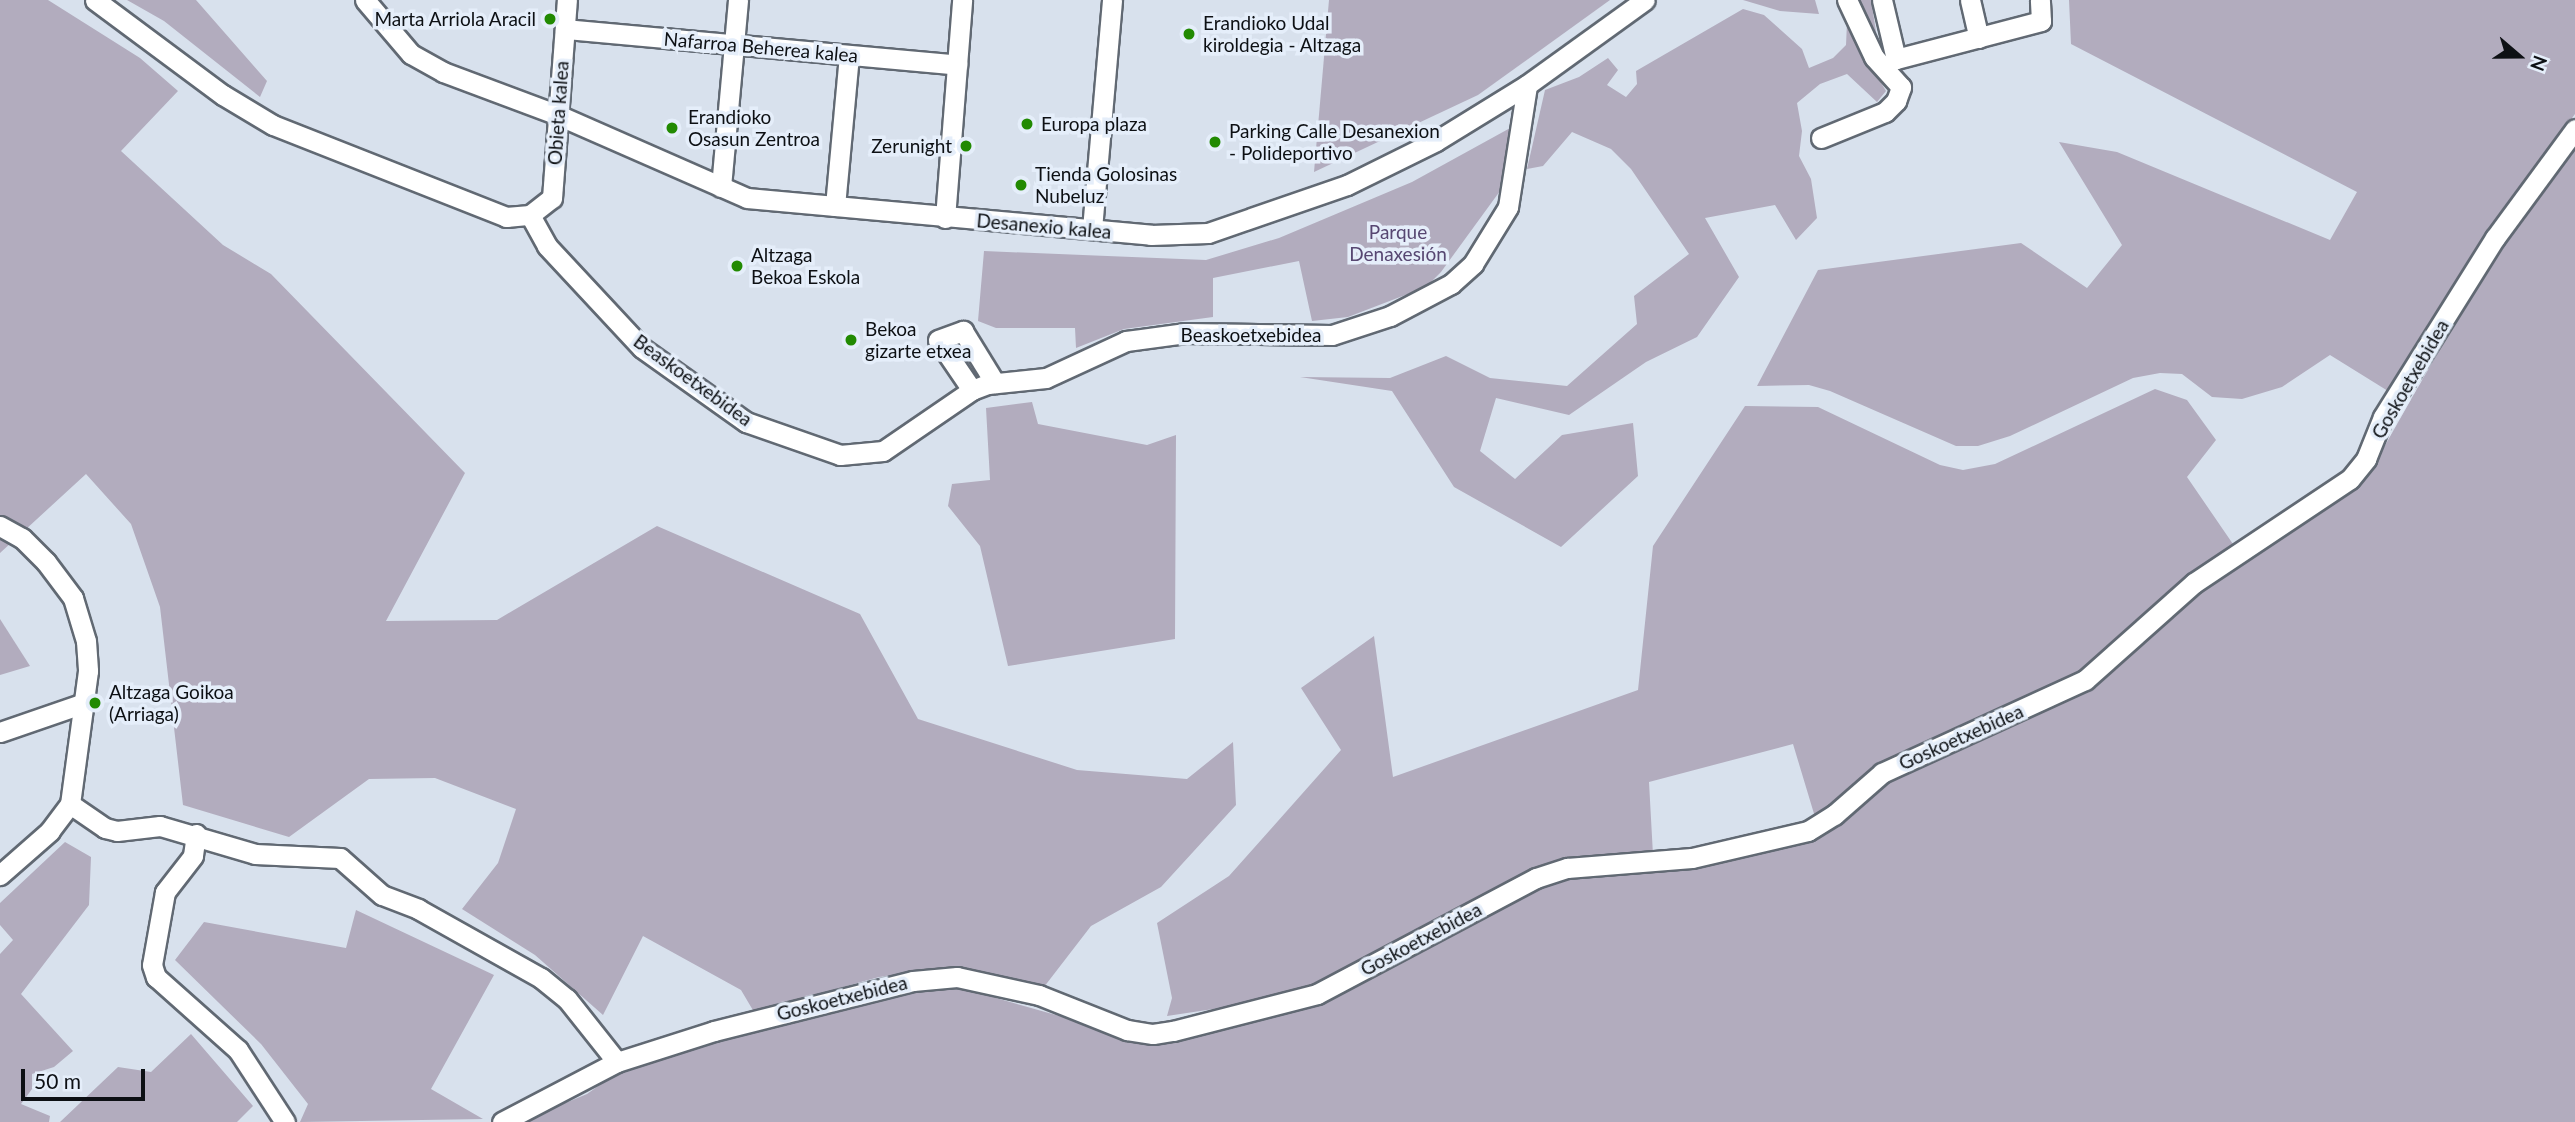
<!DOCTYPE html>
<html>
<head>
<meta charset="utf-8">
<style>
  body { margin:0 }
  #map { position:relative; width:2575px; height:1122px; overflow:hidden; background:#d8e1ed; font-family:Lato,sans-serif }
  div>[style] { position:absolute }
  .green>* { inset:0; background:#b2acbe }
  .roads { filter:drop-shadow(2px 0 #616973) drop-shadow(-2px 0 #616973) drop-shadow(0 2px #616973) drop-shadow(0 -2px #616973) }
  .minor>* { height:19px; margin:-9.5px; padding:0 9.5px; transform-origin:9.5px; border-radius:9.5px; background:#fff }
  .dots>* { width:19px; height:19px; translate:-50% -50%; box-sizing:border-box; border:4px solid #e5eefa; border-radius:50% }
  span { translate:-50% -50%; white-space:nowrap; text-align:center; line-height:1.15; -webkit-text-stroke:7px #e5eefa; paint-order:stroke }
  .poi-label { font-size:19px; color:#0d1014 }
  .right { translate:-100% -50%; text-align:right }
  .left { translate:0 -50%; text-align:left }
  .street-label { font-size:19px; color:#0d1014 }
  .park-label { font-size:19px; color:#574772 }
  .north { position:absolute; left:2484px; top:21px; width:70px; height:70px; -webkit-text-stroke:5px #e5eefa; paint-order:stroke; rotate:110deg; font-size:19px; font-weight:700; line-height:28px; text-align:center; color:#0d1014 }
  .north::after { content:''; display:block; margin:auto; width:24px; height:32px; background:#0d1014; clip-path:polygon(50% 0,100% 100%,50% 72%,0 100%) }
  .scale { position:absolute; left:21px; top:1069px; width:124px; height:32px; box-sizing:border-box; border:4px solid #0d1014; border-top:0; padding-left:9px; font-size:21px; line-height:24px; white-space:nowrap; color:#0d1014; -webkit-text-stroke:5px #e5eefa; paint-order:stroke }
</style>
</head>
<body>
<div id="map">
  <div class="green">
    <div style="clip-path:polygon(0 0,48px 0,140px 58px,178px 91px,121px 151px,223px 245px,271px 274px,465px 473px,386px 621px,497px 620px,657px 526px,860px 614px,918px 719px,1077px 770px,1187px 779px,1233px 742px,1236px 805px,1161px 887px,1091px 926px,1044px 987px,941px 971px,879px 977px,754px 1012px,741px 990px,643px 936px,603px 1015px,535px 955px,462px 909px,498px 863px,516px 809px,435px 778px,369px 779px,289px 837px,183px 805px,160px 607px,131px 524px,86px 474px,0 553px)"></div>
    <div style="clip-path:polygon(127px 0,196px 0,267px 81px,260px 97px,164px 21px)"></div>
    <div style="clip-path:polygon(1329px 0,1610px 0,1478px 95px,1314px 172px)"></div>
    <div style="clip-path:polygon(1743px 0,1815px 0,1819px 14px,1780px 11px)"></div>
    <div style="clip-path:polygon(1848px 0,1871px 0,1878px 44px,1877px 76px,1886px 91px,1877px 102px,1847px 74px,1820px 84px,1797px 103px,1802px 131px,1799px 156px,1811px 179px,1817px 218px,1796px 240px,1775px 205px,1705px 218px,1739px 277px,1697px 337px,1646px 362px,1569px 415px,1496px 398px,1480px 451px,1515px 479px,1562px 435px,1633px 423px,1638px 476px,1561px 547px,1454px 487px,1392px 391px,1300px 377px,1390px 378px,1446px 356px,1490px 378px,1567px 386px,1637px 324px,1634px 296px,1689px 254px,1631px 169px,1611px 149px,1572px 132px,1543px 166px,1527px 169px,1545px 90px,1579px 77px,1608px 58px,1618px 70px,1607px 85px,1626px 97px,1637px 84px,1636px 71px,1743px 9px,1764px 15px,1802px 49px,1809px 68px,1833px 58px,1846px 45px)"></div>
    <div style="clip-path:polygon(2069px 0,2575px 0,2575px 114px,2494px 222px,2388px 391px,2330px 355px,2282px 387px,2242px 399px,2212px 397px,2182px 374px,2160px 373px,2133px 378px,2010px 436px,1978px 446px,1956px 446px,1830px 391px,1809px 385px,1757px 386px,1818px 270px,2021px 243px,2087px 288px,2122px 245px,2059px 142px,2117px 152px,2330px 240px,2357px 192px,2071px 44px)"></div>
    <div style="clip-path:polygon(1512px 127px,1500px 191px,1441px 272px,1426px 287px,1348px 317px,1312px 321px,1299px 261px,1213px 278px,1213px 317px,1124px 329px,1076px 348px,1075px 328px,996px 328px,978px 321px,984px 251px,1206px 260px,1279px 238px,1412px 182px)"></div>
    <div style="clip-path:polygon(2575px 144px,2575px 1122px,520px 1122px,587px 1094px,629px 1064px,895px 989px,954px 986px,1158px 1044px,1306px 1009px,1563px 877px,1687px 867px,1826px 835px,1893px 775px,2098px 681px,2178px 604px,2370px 472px,2501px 240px)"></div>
    <div style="clip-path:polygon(2155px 389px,2187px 400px,2216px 440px,2187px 477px,2235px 547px,2180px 581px,2089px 670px,1815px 817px,1793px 744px,1649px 782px,1653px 855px,1552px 863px,1307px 987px,1240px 1005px,1167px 1016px,1172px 998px,1157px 923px,1229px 876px,1341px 750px,1301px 688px,1374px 636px,1393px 777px,1638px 690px,1653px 546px,1745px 406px,1818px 407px,1940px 465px,1963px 470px,1995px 464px)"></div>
    <div style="clip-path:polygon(1032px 402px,1038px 424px,1147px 445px,1176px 435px,1175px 639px,1008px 666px,980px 546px,948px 506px,952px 484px,990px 480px,986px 408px)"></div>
    <div style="clip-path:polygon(0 619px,30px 666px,0 675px)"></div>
    <div style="clip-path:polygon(65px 842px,91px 857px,89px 905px,21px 994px,73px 1051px,54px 1067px,32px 1074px,32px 1089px,21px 1104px,50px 1116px,49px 1122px,0 1122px,0 954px,13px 940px,0 925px,0 903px)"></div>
    <div style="clip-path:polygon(356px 910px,494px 975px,431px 1089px,483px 1119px,300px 1122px,308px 1104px,261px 1044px,175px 960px,204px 922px,346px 948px)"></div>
    <div style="clip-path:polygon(191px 1034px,253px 1106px,237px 1122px,60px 1122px,118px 1067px,151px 1072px)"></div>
  </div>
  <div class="roads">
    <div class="minor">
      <div style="left:95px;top:0;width:159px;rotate:36.6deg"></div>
      <div style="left:223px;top:95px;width:58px;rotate:31deg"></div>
      <div style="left:273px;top:125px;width:251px;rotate:21.5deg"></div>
      <div style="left:506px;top:217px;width:24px;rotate:-5deg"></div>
      <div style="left:365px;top:0;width:71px;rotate:49.6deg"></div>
      <div style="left:411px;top:54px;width:37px;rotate:29deg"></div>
      <div style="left:443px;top:72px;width:123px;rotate:20.5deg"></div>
      <div style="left:558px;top:115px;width:206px;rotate:23.7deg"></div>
      <div style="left:747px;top:198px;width:406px;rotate:5.2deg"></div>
      <div style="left:1151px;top:235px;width:57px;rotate:-2deg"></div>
      <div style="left:1208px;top:233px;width:147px;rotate:-19.1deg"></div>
      <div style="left:1347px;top:185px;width:99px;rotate:-26.3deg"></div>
      <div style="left:1436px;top:141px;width:107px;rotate:-31.6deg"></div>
      <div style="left:1527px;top:85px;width:145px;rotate:-35.8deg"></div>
      <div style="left:1882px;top:0;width:61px;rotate:76.7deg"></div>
      <div style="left:1896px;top:59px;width:150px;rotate:-14.7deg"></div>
      <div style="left:2041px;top:21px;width:21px;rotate:-93deg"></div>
      <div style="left:1970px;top:0;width:39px;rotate:77deg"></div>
      <div style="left:565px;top:29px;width:394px;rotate:5.2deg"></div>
      <div style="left:1821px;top:138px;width:69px;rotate:-22.1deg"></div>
      <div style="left:1885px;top:112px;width:16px;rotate:-45deg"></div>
      <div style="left:1896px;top:101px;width:15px;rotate:-70deg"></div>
      <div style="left:1901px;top:87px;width:40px;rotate:-132deg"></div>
      <div style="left:1874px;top:57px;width:63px;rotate:-115.3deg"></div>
      <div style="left:721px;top:187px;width:188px;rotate:-84.8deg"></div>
      <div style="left:835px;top:206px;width:151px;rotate:-84.7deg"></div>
      <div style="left:530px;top:215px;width:35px;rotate:61deg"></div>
      <div style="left:547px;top:246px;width:139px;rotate:47deg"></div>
      <div style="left:642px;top:348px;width:128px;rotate:35.4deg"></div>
      <div style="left:746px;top:422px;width:100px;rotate:19.3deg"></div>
      <div style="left:840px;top:455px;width:43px;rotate:-5.3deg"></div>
      <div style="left:883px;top:451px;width:108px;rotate:-34.4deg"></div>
      <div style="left:972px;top:390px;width:17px;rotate:-21deg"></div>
      <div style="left:988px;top:384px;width:58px;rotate:-5.9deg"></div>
      <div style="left:1046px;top:378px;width:88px;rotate:-24.8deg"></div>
      <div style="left:1126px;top:341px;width:60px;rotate:-7.7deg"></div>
      <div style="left:1185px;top:333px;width:147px;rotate:0.8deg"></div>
      <div style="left:1332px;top:335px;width:61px;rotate:-18.1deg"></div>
      <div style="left:1390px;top:316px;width:69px;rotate:-27.7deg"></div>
      <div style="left:1451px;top:284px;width:30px;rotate:-42deg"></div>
      <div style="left:1473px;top:264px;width:67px;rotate:-58.4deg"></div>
      <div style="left:1508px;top:207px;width:123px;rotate:-81.1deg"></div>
      <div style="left:530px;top:215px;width:28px;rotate:-38deg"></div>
      <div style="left:552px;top:198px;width:199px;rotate:-85.7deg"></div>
      <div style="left:945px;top:218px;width:219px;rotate:-85.5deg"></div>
      <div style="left:1092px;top:229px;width:230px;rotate:-85deg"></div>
      <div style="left:972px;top:390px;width:60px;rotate:-124.2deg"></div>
      <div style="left:938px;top:340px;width:27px;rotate:-20deg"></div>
      <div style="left:963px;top:331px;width:61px;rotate:58.4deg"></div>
      <div style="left:0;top:526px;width:25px;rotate:29deg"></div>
      <div style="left:22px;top:538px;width:34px;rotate:45deg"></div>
      <div style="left:46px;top:562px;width:45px;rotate:53.1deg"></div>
      <div style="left:73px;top:598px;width:45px;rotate:73.2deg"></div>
      <div style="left:86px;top:641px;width:30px;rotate:86deg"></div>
      <div style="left:88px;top:671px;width:134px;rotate:97.7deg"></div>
      <div style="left:70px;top:804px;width:34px;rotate:127deg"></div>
      <div style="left:50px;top:831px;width:67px;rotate:138.7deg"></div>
      <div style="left:0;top:732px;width:89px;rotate:-19deg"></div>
      <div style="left:70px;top:804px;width:42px;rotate:34.4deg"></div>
      <div style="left:105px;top:828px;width:12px;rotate:14deg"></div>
      <div style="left:117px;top:831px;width:43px;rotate:-6.6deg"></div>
      <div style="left:160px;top:826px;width:99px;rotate:16.4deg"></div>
      <div style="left:255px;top:854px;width:85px;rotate:2.7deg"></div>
      <div style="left:340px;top:858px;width:56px;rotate:41.4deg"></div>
      <div style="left:382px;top:895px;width:39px;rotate:21deg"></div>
      <div style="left:418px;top:909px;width:141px;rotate:29.3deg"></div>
      <div style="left:541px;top:978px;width:33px;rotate:39deg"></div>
      <div style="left:567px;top:999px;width:80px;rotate:51.6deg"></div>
      <div style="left:196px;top:834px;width:22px;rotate:98deg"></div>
      <div style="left:193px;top:856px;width:46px;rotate:127.9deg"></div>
      <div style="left:165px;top:892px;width:74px;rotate:100.1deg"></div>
      <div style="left:152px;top:965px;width:13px;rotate:72deg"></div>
      <div style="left:156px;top:977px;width:110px;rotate:41.7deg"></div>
      <div style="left:238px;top:1050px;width:86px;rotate:56.9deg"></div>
      <div style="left:502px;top:1122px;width:130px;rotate:-27.6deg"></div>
      <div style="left:617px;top:1062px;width:102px;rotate:-17.7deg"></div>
      <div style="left:714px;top:1031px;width:205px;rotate:-14.1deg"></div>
      <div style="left:913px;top:981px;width:44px;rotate:-5.2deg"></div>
      <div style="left:957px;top:977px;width:84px;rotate:12.4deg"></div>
      <div style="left:1039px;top:995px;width:95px;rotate:21.7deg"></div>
      <div style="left:1127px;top:1030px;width:26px;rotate:9deg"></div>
      <div style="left:1153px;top:1034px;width:20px;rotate:-9deg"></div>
      <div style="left:1173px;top:1031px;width:149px;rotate:-14.4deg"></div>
      <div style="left:1317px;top:994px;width:248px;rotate:-27.9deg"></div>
      <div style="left:1536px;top:878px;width:33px;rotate:-18deg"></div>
      <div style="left:1567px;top:868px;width:125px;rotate:-4.6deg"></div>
      <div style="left:1692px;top:858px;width:119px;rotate:-13.1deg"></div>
      <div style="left:1808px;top:831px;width:31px;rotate:-32deg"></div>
      <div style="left:1834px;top:815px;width:64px;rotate:-41.2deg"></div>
      <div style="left:1882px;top:773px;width:223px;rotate:-24.6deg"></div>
      <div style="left:2085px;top:680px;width:146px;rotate:-41.7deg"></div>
      <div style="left:2194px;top:583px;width:187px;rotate:-33.7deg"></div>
      <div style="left:2350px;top:479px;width:26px;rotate:-51deg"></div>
      <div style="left:2366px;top:459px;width:45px;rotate:-68deg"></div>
      <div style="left:2383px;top:417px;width:211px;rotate:-58deg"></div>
      <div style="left:2495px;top:238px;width:135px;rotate:-53.7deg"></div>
    </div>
  </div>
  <div class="dots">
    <div style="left:550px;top:19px;background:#228a02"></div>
    <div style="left:1189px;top:34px;background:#228a02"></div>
    <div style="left:1027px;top:124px;background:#228a02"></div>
    <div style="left:672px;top:128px;background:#228a02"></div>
    <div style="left:1215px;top:142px;background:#228a02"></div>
    <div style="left:966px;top:146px;background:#228a02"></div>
    <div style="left:1021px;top:185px;background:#228a02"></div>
    <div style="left:737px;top:266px;background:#228a02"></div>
    <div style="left:851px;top:340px;background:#228a02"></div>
    <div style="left:95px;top:703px;background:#228a02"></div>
  </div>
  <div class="poi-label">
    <span class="right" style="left:536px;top:19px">Marta Arriola Aracil</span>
    <span class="left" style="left:1203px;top:34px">Erandioko Udal<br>kiroldegia - Altzaga</span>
    <span class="left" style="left:688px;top:128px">Erandioko<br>Osasun Zentroa</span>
    <span class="left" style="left:1041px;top:124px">Europa plaza</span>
    <span class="left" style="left:1229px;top:142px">Parking Calle Desanexion<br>- Polideportivo</span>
    <span class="right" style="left:952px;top:146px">Zerunight</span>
    <span class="left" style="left:1035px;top:185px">Tienda Golosinas<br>Nubeluz</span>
    <span class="left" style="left:751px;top:266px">Altzaga<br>Bekoa Eskola</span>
    <span class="left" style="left:865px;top:340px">Bekoa<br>gizarte etxea</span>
    <span class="left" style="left:109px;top:703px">Altzaga Goikoa<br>(Arriaga)</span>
  </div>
  <div class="street-label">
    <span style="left:761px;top:47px;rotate:5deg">Nafarroa Beherea kalea</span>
    <span style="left:558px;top:113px;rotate:-86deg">Obieta kalea</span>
    <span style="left:1044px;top:226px;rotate:5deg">Desanexio kalea</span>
    <span style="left:1251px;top:335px">Beaskoetxebidea</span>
    <span style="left:2410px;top:379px;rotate:-60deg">Goskoetxebidea</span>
    <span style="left:693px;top:380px;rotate:36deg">Beaskoetxebidea</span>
    <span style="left:1961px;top:737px;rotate:-24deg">Goskoetxebidea</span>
    <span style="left:1421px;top:939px;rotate:-28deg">Goskoetxebidea</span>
    <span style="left:842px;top:998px;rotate:-14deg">Goskoetxebidea</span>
  </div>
  <div class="park-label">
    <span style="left:1398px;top:243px">Parque<br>Denaxesión</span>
  </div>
  <div class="north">N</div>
  <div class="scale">50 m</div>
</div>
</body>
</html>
